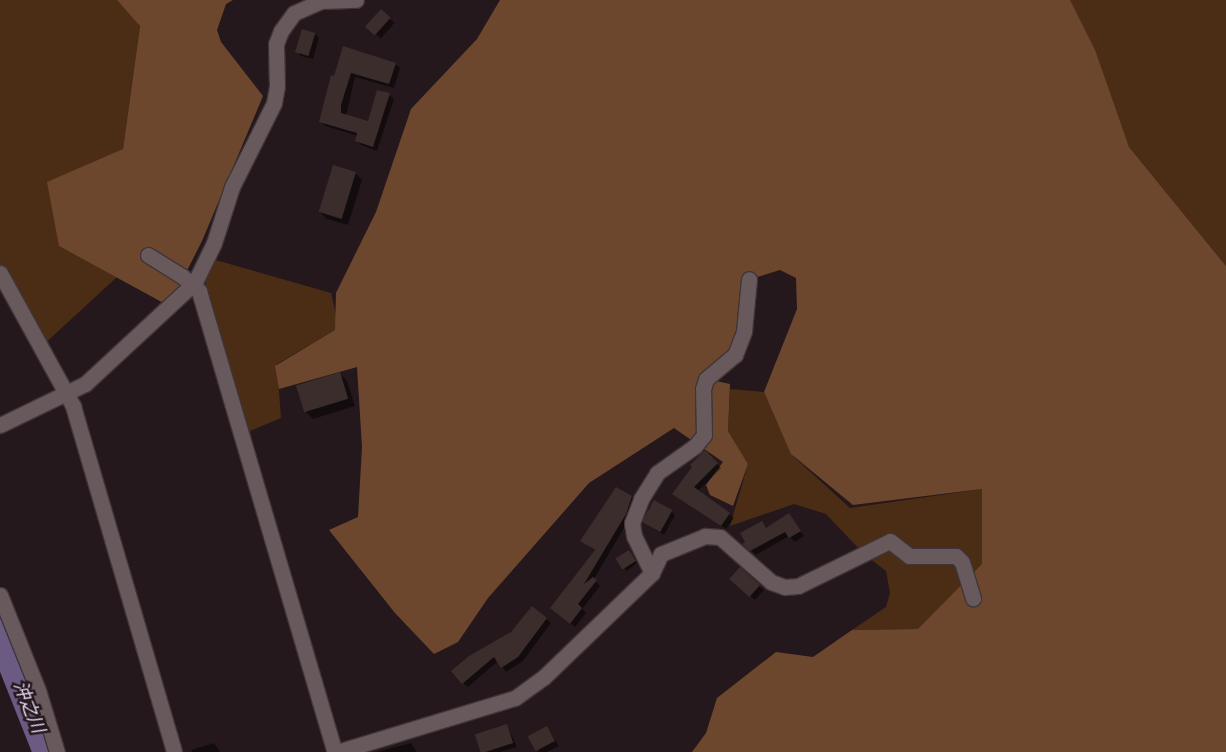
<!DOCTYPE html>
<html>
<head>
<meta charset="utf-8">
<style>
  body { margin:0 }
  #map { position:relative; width:1226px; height:752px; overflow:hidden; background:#25181c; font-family:"DejaVu Sans","Noto Sans JP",sans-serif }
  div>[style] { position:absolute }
  .green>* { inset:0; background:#4b2c14 }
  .forest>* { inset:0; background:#6d472d }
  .shadow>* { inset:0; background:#0007; transform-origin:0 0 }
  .river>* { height:29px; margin:-14.5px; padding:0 14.5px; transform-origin:14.5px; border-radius:14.5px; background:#6b5a82 }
  .building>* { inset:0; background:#3b2d2b; transform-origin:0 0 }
  .roads { filter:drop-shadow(1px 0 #3f3538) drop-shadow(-1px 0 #3f3538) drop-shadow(0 1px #3f3538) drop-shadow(0 -1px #3f3538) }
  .minor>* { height:15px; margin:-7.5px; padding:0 7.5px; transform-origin:7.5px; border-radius:7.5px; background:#68595d }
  span { translate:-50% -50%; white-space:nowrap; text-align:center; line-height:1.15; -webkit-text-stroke:5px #25181c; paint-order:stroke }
  .water-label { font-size:18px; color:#e5dbf6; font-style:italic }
</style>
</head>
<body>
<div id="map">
  <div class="green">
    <div style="clip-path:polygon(0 0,117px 0,140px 25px,123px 149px,59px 246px,117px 277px,41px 347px,0 264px)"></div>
    <div style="clip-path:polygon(1066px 0,1226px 0,1226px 266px,1129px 147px)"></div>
    <div style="clip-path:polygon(212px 259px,331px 293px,339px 328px,277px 364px,281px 418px,245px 433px,205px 292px,206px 274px)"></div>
    <div style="clip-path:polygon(730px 389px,764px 392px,793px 456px,850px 508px,982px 489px,986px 565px,918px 629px,852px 630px,886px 607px,890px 593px,886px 571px,864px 554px,826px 514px,794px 504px,730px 526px,748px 464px,728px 431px)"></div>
  </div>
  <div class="forest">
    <div style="clip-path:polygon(117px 0,233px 0,226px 4px,217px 30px,221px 42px,263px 96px,202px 241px,169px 306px,59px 246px,47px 182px,123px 149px,140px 26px)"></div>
    <div style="clip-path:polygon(500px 0,1070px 0,1095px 50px,1129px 147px,1226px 266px,1226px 752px,692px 752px,706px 733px,717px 698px,776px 652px,813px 657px,852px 630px,918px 629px,982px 564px,982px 489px,853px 505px,791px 454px,764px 392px,797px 309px,796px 278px,780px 270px,754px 278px,740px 341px,707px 379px,730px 384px,728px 431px,748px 464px,733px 506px,710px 495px,706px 485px,723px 462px,674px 428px,589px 483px,488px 598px,458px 642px,434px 654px,395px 613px,329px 530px,358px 517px,362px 447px,357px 367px,279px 389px,275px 366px,335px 330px,336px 293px,376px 212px,411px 109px,477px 39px)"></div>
  </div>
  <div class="shadow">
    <div style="left:381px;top:11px;width:18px;height:21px;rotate:41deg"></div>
    <div style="clip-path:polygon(315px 34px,319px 38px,313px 59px,301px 56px,297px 51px)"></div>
    <div style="clip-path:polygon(344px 48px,395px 64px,400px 68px,394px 88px,355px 77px,346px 116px,369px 123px,389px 95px,394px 99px,377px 151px,361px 145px,357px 141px,358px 136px,325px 126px,321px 122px)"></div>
    <div style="clip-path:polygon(355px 173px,362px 180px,348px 225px,327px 219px,320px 212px)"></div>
    <div style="clip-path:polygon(340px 374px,347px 381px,355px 406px,313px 419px,306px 412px)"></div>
    <div style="clip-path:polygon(705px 452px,721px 468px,698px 491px,734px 518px,726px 529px,674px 494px)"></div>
    <div style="clip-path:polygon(631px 497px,636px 502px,630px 518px,594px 579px,600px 586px,582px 609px,586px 613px,575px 627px,556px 612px,595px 551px,582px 541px)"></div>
    <div style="clip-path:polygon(671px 511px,675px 515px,664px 535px,644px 522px)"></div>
    <div style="clip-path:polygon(789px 515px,804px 536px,795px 542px,789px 536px,756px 555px,744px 544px,762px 523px,767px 529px)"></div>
    <div style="clip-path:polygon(630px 553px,637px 563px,627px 571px,625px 569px)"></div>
    <div style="clip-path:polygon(736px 583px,759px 586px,764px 590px,755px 600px)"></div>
    <div style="clip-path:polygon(533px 608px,551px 623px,523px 661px,506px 672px,498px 661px,468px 687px,463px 683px)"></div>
    <div style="clip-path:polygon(507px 725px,517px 747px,500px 752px,480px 752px,475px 735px)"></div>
    <div style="clip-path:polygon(547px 727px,559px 746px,547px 752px,538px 752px)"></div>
    <div style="clip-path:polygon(214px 743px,220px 752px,192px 752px,191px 750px)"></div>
    <div style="clip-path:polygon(411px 743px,417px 752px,377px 752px)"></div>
  </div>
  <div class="river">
    <div style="left:0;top:633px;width:128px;rotate:68.4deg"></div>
  </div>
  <div class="building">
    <div style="left:381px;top:9px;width:13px;height:24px;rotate:42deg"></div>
    <div style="left:302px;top:29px;width:14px;height:24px;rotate:17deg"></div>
    <div style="clip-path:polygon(343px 46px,396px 63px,389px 84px,351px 73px,341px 105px,341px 113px,368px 121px,377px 90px,390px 93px,373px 147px,355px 141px,357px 133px,319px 122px,331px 75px,334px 76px)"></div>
    <div style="left:333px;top:165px;width:24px;height:49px;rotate:17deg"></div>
    <div style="left:340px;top:372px;width:28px;height:46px;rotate:73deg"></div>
    <div style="clip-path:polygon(705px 450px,718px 463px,694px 487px,730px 513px,721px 526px,672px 494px,692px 467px,690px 465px)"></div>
    <div style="clip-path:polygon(616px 487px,632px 496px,626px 514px,584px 584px,593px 577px,597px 580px,578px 604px,582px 608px,570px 624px,550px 608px,595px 550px,580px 541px)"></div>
    <div style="left:654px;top:500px;width:21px;height:25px;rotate:29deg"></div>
    <div style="clip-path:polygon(789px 513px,801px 531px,789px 538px,785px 532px,750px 551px,742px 544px,745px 542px,740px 533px,762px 521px,766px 528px)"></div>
    <div style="left:629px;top:550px;width:13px;height:16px;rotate:58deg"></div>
    <div style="left:740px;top:567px;width:27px;height:16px;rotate:42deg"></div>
    <div style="clip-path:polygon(532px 606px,547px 618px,518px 657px,501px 668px,494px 657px,462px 684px,451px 671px,469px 656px,511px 632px)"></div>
    <div style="left:507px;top:724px;width:20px;height:34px;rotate:72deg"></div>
    <div style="left:547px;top:726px;width:17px;height:22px;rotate:62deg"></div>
  </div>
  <div class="roads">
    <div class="minor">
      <div style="left:148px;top:255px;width:40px;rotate:32deg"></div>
      <div style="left:182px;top:276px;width:23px;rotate:41deg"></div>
      <div style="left:199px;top:291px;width:481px;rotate:73.6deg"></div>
      <div style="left:0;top:273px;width:152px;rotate:61.2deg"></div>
      <div style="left:73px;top:406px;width:360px;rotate:73.7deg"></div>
      <div style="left:0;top:425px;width:94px;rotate:-25.8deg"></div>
      <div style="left:85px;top:384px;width:150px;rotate:-42.8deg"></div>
      <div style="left:195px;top:282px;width:43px;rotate:-64deg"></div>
      <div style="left:214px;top:243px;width:59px;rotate:-72.2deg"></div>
      <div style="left:232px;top:187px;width:94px;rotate:-63.4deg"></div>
      <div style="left:274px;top:103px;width:17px;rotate:-80deg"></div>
      <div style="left:277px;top:86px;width:42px;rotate:-91.4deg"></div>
      <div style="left:276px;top:44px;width:14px;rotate:-69deg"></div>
      <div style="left:281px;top:31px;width:22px;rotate:-54deg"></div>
      <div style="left:294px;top:13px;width:30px;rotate:-24deg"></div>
      <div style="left:321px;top:1px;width:35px;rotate:-2deg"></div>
      <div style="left:652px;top:573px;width:41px;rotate:-115.9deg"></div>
      <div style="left:634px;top:536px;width:13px;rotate:-99deg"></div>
      <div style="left:632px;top:523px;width:26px;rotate:-69deg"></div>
      <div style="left:641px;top:499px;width:31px;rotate:-58deg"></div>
      <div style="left:657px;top:473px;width:47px;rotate:-35.4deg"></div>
      <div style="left:695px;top:446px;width:14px;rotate:-51deg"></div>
      <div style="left:704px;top:435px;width:46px;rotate:-91.2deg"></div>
      <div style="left:703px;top:389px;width:10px;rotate:-73deg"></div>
      <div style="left:706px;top:379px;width:38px;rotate:-40deg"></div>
      <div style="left:735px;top:355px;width:26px;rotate:-69deg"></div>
      <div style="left:744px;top:331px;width:52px;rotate:-84.5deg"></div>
      <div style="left:0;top:595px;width:102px;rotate:68.2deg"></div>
      <div style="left:38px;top:690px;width:65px;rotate:73deg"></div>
      <div style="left:337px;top:752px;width:186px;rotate:-16.9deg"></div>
      <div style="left:515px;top:698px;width:36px;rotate:-36deg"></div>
      <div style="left:544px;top:677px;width:150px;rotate:-43.9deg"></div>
      <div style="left:652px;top:573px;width:21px;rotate:-65deg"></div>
      <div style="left:661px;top:554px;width:48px;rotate:-22.2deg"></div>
      <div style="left:705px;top:536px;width:15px;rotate:4deg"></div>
      <div style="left:720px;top:537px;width:68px;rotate:41.4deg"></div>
      <div style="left:771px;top:582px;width:15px;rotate:20deg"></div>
      <div style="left:785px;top:587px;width:13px;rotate:-4deg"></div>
      <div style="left:798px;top:586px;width:102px;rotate:-26.1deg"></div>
      <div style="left:890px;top:541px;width:24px;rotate:38deg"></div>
      <div style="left:909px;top:556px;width:47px"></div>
      <div style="left:956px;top:556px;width:8px;rotate:45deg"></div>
      <div style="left:962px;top:562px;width:38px;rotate:73deg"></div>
    </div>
  </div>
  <div class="water-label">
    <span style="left:29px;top:707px;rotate:68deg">沖之川</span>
  </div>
</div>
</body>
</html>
